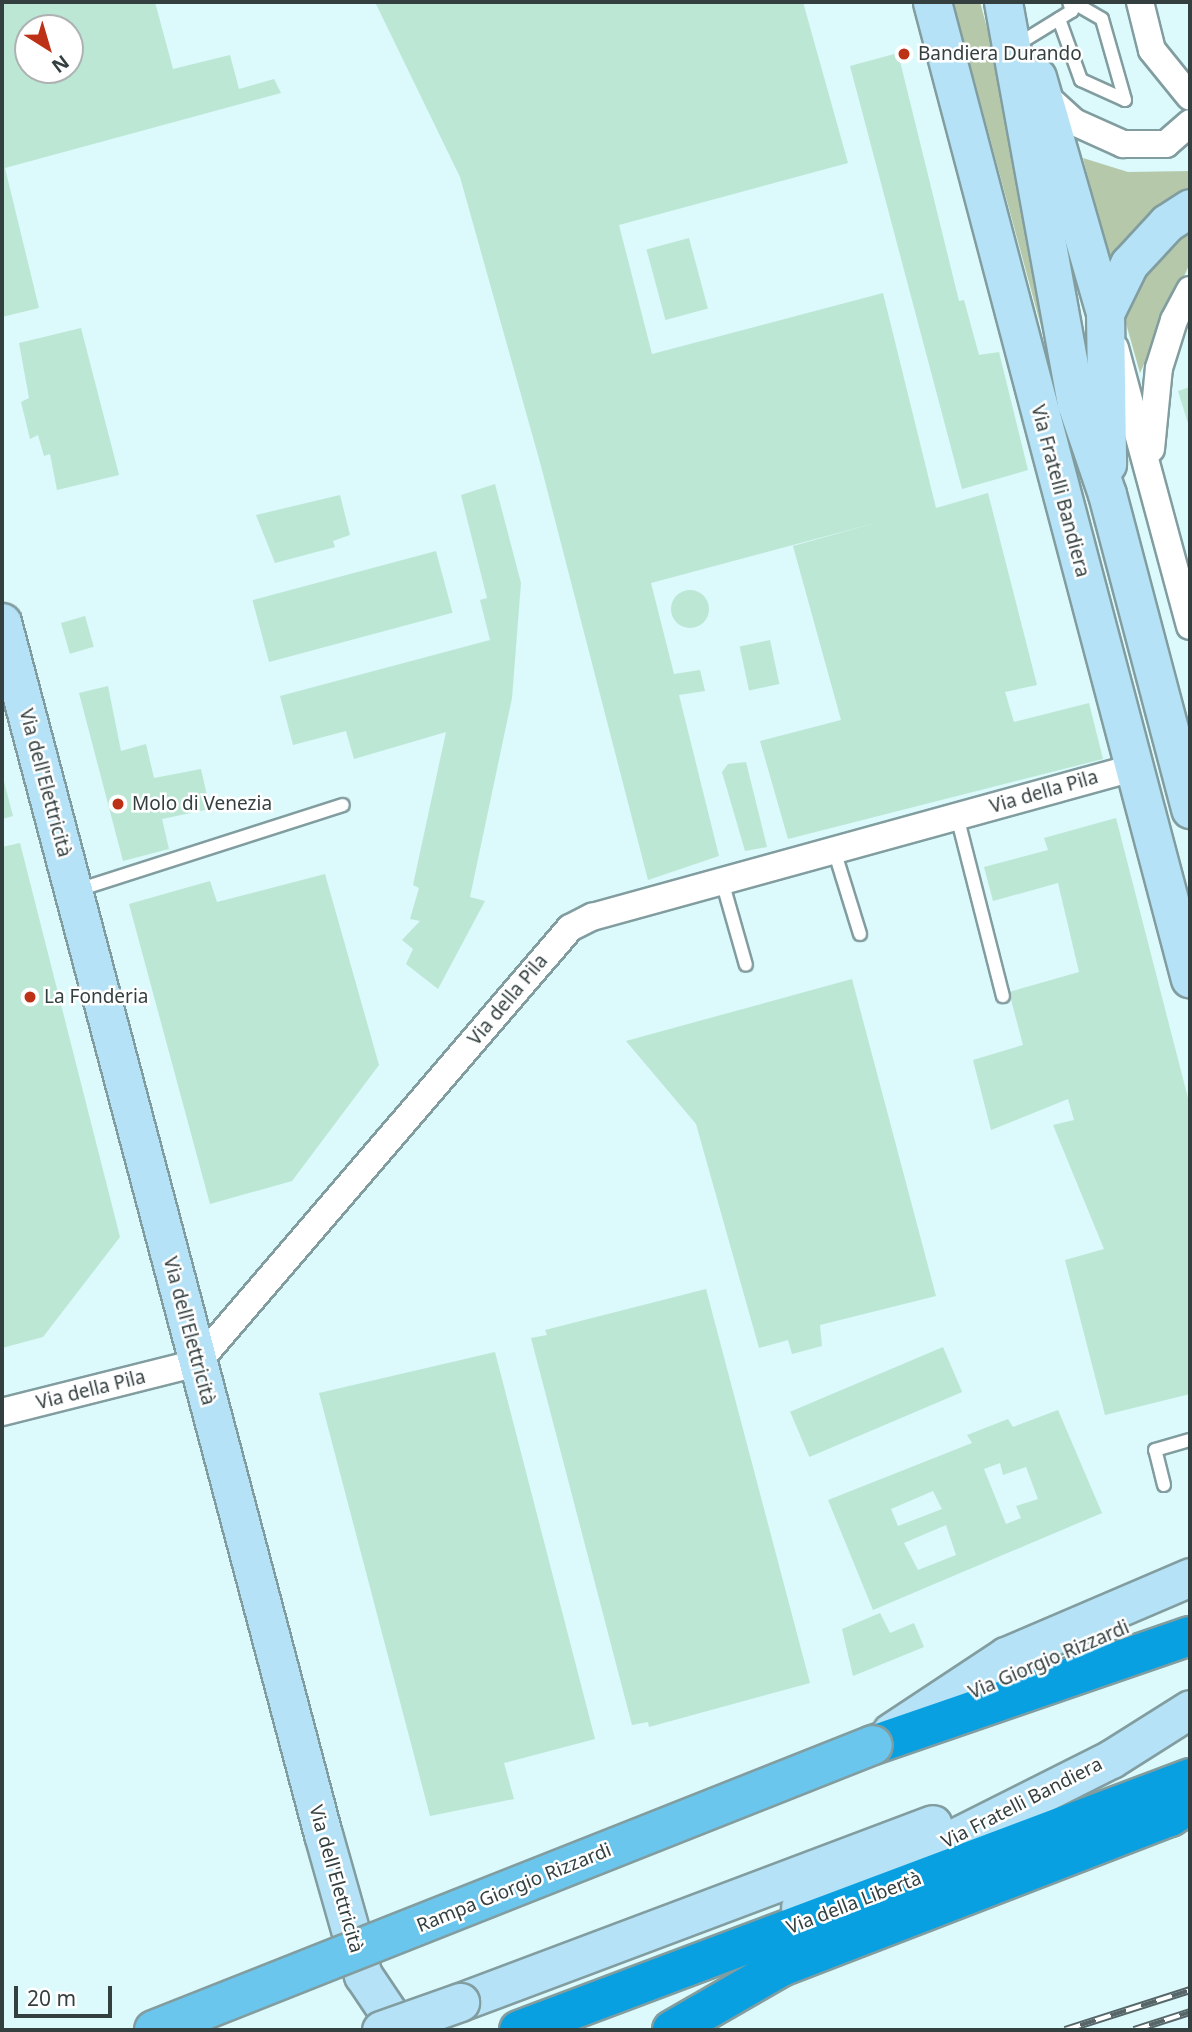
<!DOCTYPE html>
<html>
<head>
<meta charset="utf-8">
<style>
  body { margin:0 }
  #map { position:relative; width:1192px; height:2032px; overflow:hidden; background:#dcf9fc; font-family:"Noto Sans",sans-serif }
  div>[style] { position:absolute }
  .green>* { inset:0; background:#b5c9aa }
  .building>* { inset:0; background:#bce7d5; transform-origin:0 0 }
  .round { border-radius:50% }
  .roads { filter:drop-shadow(2px 0 #829d9f) drop-shadow(-2px 0 #829d9f) drop-shadow(0 2px #829d9f) drop-shadow(0 -2px #829d9f) }
  .lane>* { height:12px; margin:-6px; padding:0 6px; transform-origin:6px; border-radius:6px; background:#fff }
  .street>* { height:26px; margin:-13px; padding:0 13px; transform-origin:13px; border-radius:13px; background:#fff }
  .secondary>* { height:37px; margin:-18.5px; padding:0 18.5px; transform-origin:18.5px; border-radius:18.5px; background:#b5e2f6 }
  .highway>* { height:38px; margin:-19px; padding:0 19px; transform-origin:19px; border-radius:19px; background:#09a0e2 }
  .rail>* { height:8px; margin-top:-4px; transform-origin:0; background:repeating-linear-gradient(90deg,#fff 0 16px,#576668 0 32px); box-sizing:border-box; border-block:2px solid #576668 }
  .bridges { filter:drop-shadow(2px 0 #829d9f) drop-shadow(-2px 0 #829d9f) drop-shadow(0 2px #829d9f) drop-shadow(0 -2px #829d9f) }
  .secondary-bridge>* { height:37px; margin:-18.5px; padding:0 18.5px; transform-origin:18.5px; border-radius:18.5px; background:#b5e2f6 }
  .primary-bridge>* { height:38px; margin:-19px; padding:0 19px; transform-origin:19px; border-radius:19px; background:#6bc6ee }
  .dots>* { width:19px; height:19px; translate:-50% -50%; box-sizing:border-box; border:4px solid #fff; border-radius:50% }
  span { translate:-50% -50%; white-space:nowrap; text-align:center; line-height:1.15; -webkit-text-stroke:5px #fff; paint-order:stroke }
  .poi-label { font-size:19px; color:#343f40 }
  .left { translate:0 -50%; text-align:left }
  .street-label { font-size:19px; color:#343f40 }
  .frame { position:absolute; inset:0; border:4px solid #343f40; pointer-events:none }
  .north { position:absolute; left:14px; top:14px; width:70px; height:70px; box-sizing:border-box; background:#fff; border:2px solid #aeb2b3; border-radius:50%; rotate:143deg; font-size:19px; font-weight:700; line-height:28px; text-align:center; color:#343f40 }
  .north::after { content:''; display:block; margin:auto; width:24px; height:32px; background:#bd3117; clip-path:polygon(50% 0,100% 100%,50% 72%,0 100%) }
  .scale { position:absolute; left:14px; top:1986px; width:98px; height:32px; box-sizing:border-box; border:4px solid #343f40; border-top:0; padding-left:9px; font-size:21px; line-height:24px; white-space:nowrap; color:#343f40; -webkit-text-stroke:5px #fff; paint-order:stroke }
</style>
</head>
<body>
<div id="map">
  <div class="green">
    <div style="clip-path:polygon(953px 2px,980px 2px,1007px 102px,1065px 415px)"></div>
    <div style="clip-path:polygon(1083px 158px,1128px 172px,1190px 171px,1190px 190px,1131px 235px,1109px 259px)"></div>
    <div style="clip-path:polygon(1190px 228px,1190px 263px,1140px 373px,1125px 320px,1136px 287px,1152px 262px)"></div>
  </div>
  <div class="building">
    <div style="clip-path:polygon(evenodd,2px 2px,155px 2px,173px 69px,230px 55px,239px 89px,274px 79px,281px 93px,5px 168px,39px 308px,2px 317px,2px 2px,28px 28px,70px 28px,70px 70px,28px 70px,28px 28px)"></div>
    <div style="clip-path:polygon(375px 2px,803px 2px,848px 163px,619px 225px,652px 354px,883px 293px,936px 508px,988px 493px,1037px 685px,1005px 692px,1014px 722px,1089px 703px,1103px 759px,788px 839px,760px 741px,841px 720px,793px 546px,879px 522px,651px 583px,674px 674px,700px 670px,705px 691px,679px 695px,719px 856px,648px 880px,541px 466px,460px 177px)"></div>
    <div style="clip-path:polygon(898px 53px,959px 301px,964px 300px,979px 355px,999px 352px,1028px 470px,962px 489px,850px 66px)"></div>
    <div style="left:689px;top:238px;width:73px;height:44px;rotate:75deg"></div>
    <div style="clip-path:polygon(81px 328px,119px 475px,57px 490px,50px 454px,44px 456px,38px 435px,30px 439px,21px 402px,29px 398px,19px 343px)"></div>
    <div style="clip-path:polygon(1190px 387px,1190px 430px,1178px 391px)"></div>
    <div style="clip-path:polygon(495px 484px,521px 583px,512px 698px,470px 897px,485px 901px,438px 989px,406px 964px,413px 949px,402px 940px,420px 921px,410px 919px,419px 888px,413px 885px,446px 732px,354px 759px,346px 731px,293px 745px,280px 696px,490px 640px,480px 600px,487px 598px,461px 495px)"></div>
    <div style="clip-path:polygon(340px 495px,350px 535px,333px 541px,335px 547px,275px 563px,256px 515px)"></div>
    <div style="left:436px;top:551px;width:64px;height:190px;rotate:75deg"></div>
    <div class="round" style="left:671px;top:590px;width:38px;height:38px"></div>
    <div style="left:85px;top:616px;width:32px;height:25px;rotate:74deg"></div>
    <div style="left:770px;top:640px;width:45px;height:31px;rotate:78deg"></div>
    <div style="clip-path:polygon(108px 686px,121px 751px,146px 744px,154px 778px,201px 769px,210px 809px,162px 819px,169px 849px,123px 861px,79px 693px)"></div>
    <div style="clip-path:polygon(746px 762px,767px 847px,745px 851px,722px 772px,728px 764px)"></div>
    <div style="clip-path:polygon(2px 774px,13px 816px,2px 819px)"></div>
    <div style="clip-path:polygon(1116px 818px,1190px 1106px,1190px 1394px,1105px 1415px,1065px 1260px,1104px 1249px,1053px 1125px,1074px 1120px,1068px 1099px,991px 1130px,973px 1060px,1023px 1045px,1009px 992px,1079px 972px,1058px 883px,993px 901px,984px 867px,1048px 850px,1044px 838px)"></div>
    <div style="clip-path:polygon(20px 843px,120px 1237px,43px 1337px,2px 1348px,2px 847px)"></div>
    <div style="clip-path:polygon(325px 874px,379px 1065px,292px 1181px,210px 1204px,129px 904px,210px 881px,217px 902px)"></div>
    <div style="clip-path:polygon(852px 979px,936px 1296px,820px 1325px,822px 1346px,792px 1354px,788px 1340px,759px 1348px,696px 1124px,626px 1041px)"></div>
    <div style="clip-path:polygon(706px 1289px,810px 1683px,649px 1727px,648px 1722px,632px 1725px,531px 1338px,547px 1335px,545px 1330px)"></div>
    <div style="left:943px;top:1347px;width:49px;height:166px;rotate:67deg"></div>
    <div style="clip-path:polygon(495px 1352px,595px 1739px,504px 1763px,514px 1799px,430px 1816px,319px 1393px)"></div>
    <div style="clip-path:polygon(evenodd,1058px 1410px,1102px 1513px,873px 1610px,828px 1500px,972px 1443px,967px 1435px,1008px 1419px,1013px 1427px,1058px 1410px,1000px 1463px,1003px 1475px,1026px 1467px,1038px 1499px,1016px 1506px,1021px 1518px,1006px 1524px,984px 1469px,1000px 1463px,1058px 1410px,933px 1491px,942px 1509px,898px 1526px,891px 1509px,933px 1491px,1058px 1410px,946px 1525px,956px 1555px,918px 1570px,904px 1543px,946px 1525px)"></div>
    <div style="clip-path:polygon(880px 1613px,890px 1633px,914px 1623px,924px 1647px,853px 1676px,842px 1629px)"></div>
  </div>
  <div class="roads">
    <div class="lane">
      <div style="left:1059px;top:19px;width:65px;rotate:70.2deg"></div>
      <div style="left:1081px;top:80px;width:48px;rotate:24.4deg"></div>
      <div style="left:1125px;top:100px;width:84px;rotate:-105.9deg"></div>
      <div style="left:1102px;top:19px;width:34px;rotate:-150deg"></div>
      <div style="left:1023px;top:41px;width:57px;rotate:-31.5deg"></div>
      <div style="left:1072px;top:11px;width:9px;rotate:-108deg"></div>
      <div style="left:957px;top:816px;width:186px;rotate:75.7deg"></div>
      <div style="left:834px;top:850px;width:88px;rotate:72.8deg"></div>
      <div style="left:722px;top:881px;width:87px;rotate:74.1deg"></div>
      <div style="left:78px;top:890px;width:278px;rotate:-17.8deg"></div>
      <div style="left:1164px;top:1485px;width:36px;rotate:-104deg"></div>
      <div style="left:1155px;top:1450px;width:36px;rotate:-16deg"></div>
    </div>
    <div class="street">
      <div style="left:1140px;top:2px;width:49px;rotate:76deg"></div>
      <div style="left:1152px;top:50px;width:60px;rotate:51deg"></div>
      <div style="left:1042px;top:93px;width:43px;rotate:42.2deg"></div>
      <div style="left:1074px;top:122px;width:54px;rotate:24.2deg"></div>
      <div style="left:1123px;top:144px;width:43px"></div>
      <div style="left:1166px;top:144px;width:32px;rotate:-41deg"></div>
      <div style="left:1115px;top:348px;width:288px;rotate:74.9deg"></div>
      <div style="left:1151px;top:449px;width:81px;rotate:-84.4deg"></div>
      <div style="left:1159px;top:368px;width:50px;rotate:-72.6deg"></div>
      <div style="left:1174px;top:320px;width:34px;rotate:-62deg"></div>
      <div style="left:2px;top:1412px;width:201px;rotate:-14.1deg"></div>
      <div style="left:197px;top:1363px;width:573px;rotate:-49.39deg"></div>
      <div style="left:570px;top:928px;width:25px;rotate:-27deg"></div>
      <div style="left:592px;top:917px;width:561px;rotate:-15.4deg"></div>
    </div>
    <div class="secondary">
      <div style="left:932px;top:2px;width:1010px;rotate:75.21deg"></div>
      <div style="left:1003px;top:2px;width:408px;rotate:79.7deg"></div>
      <div style="left:1076px;top:403px;width:96px;rotate:71.2deg"></div>
      <div style="left:1107px;top:494px;width:326px;rotate:75.2deg"></div>
      <div style="left:1037px;top:77px;width:246px;rotate:73.9deg"></div>
      <div style="left:1105px;top:313px;width:151px;rotate:89.2deg"></div>
      <div style="left:1105px;top:313px;width:55px;rotate:-63.9deg"></div>
      <div style="left:1129px;top:264px;width:56px;rotate:-47.2deg"></div>
      <div style="left:1167px;top:223px;width:27px;rotate:-33deg"></div>
      <div style="left:2px;top:622px;width:1254px;rotate:75.17deg"></div>
      <div style="left:323px;top:1834px;width:147px;rotate:74.2deg"></div>
      <div style="left:363px;top:1975px;width:66px;rotate:56.1deg"></div>
      <div style="left:891px;top:1732px;width:138px;rotate:-33.5deg"></div>
      <div style="left:1006px;top:1656px;width:200px;rotate:-23.2deg"></div>
      <div style="left:800px;top:1907px;width:142px;rotate:-23.7deg"></div>
      <div style="left:930px;top:1850px;width:203px;rotate:-26.7deg"></div>
      <div style="left:1111px;top:1759px;width:93px;rotate:-32.3deg"></div>
      <div style="left:460px;top:2002px;width:505px;rotate:-20.62deg"></div>
    </div>
    <div class="highway">
      <div style="left:873px;top:1745px;width:335px;rotate:-19deg"></div>
      <div style="left:519px;top:2030px;width:717px;rotate:-20.58deg"></div>
      <div style="left:672px;top:2030px;width:126px;rotate:-30deg"></div>
      <div style="left:781px;top:1967px;width:417px;rotate:-21.1deg"></div>
      <div style="left:1170px;top:1817px;width:24px;rotate:-33deg"></div>
    </div>
  </div>
  <div class="rail">
    <div style="left:1065px;top:2030px;width:131px;rotate:-17.7deg"></div>
    <div style="left:1134px;top:2030px;width:59px;rotate:-17.8deg"></div>
  </div>
  <div class="bridges">
    <div class="secondary-bridge">
      <div style="left:381px;top:2030px;width:84px;rotate:-19.5deg"></div>
    </div>
    <div class="primary-bridge">
      <div style="left:154px;top:2030px;width:773px;rotate:-21.62deg"></div>
    </div>
  </div>
  <div class="dots">
    <div style="left:904px;top:54px;background:#bd3117"></div>
    <div style="left:118px;top:804px;background:#bd3117"></div>
    <div style="left:30px;top:997px;background:#bd3117"></div>
  </div>
  <div class="poi-label">
    <span class="left" style="left:918px;top:54px">Bandiera Durando</span>
    <span class="left" style="left:132px;top:804px">Molo di Venezia</span>
    <span class="left" style="left:44px;top:997px">La Fonderia</span>
  </div>
  <div class="street-label">
    <span style="left:1060px;top:491px;rotate:75deg">Via Fratelli Bandiera</span>
    <span style="left:45px;top:783px;rotate:75deg">Via dell'Elettricità</span>
    <span style="left:1044px;top:792px;rotate:-16deg">Via della Pila</span>
    <span style="left:508px;top:1000px;rotate:-50deg">Via della Pila</span>
    <span style="left:189px;top:1331px;rotate:75deg">Via dell'Elettricità</span>
    <span style="left:91px;top:1390px;rotate:-14deg">Via della Pila</span>
    <span style="left:1049px;top:1660px;rotate:-23deg">Via Giorgio Rizzardi</span>
    <span style="left:1022px;top:1803px;rotate:-27deg">Via Fratelli Bandiera</span>
    <span style="left:336px;top:1879px;rotate:74deg">Via dell'Elettricità</span>
    <span style="left:514px;top:1888px;rotate:-22deg">Rampa Giorgio Rizzardi</span>
    <span style="left:854px;top:1903px;rotate:-21deg">Via della Libertà</span>
  </div>
  <div class="frame"></div>
  <div class="north">N</div>
  <div class="scale">20 m</div>
</div>
</body>
</html>
